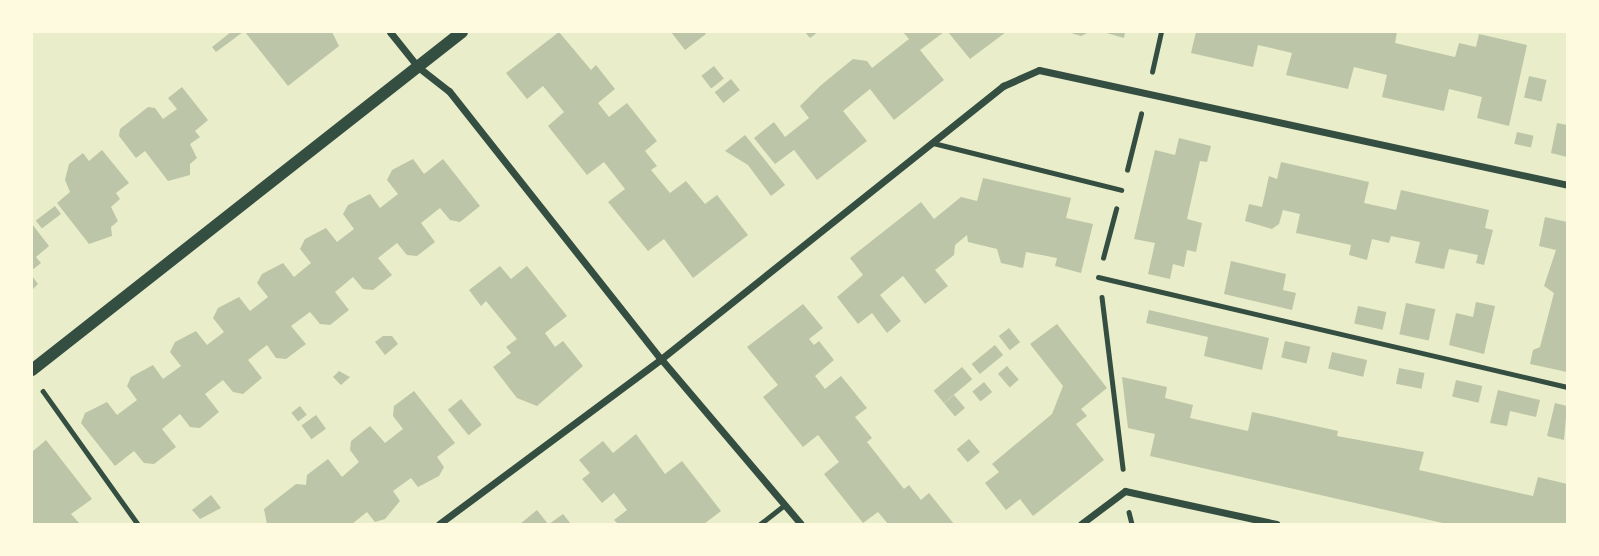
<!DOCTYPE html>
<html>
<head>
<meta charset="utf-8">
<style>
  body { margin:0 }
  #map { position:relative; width:1599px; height:556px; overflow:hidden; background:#e9edc9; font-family:Inter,sans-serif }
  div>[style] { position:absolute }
  .building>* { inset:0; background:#bcc5a7; transform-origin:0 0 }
  .path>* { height:4.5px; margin:-2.25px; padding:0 2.25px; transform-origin:2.25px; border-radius:2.25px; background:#344e41 }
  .service>* { height:5px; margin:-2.5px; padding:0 2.5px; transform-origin:2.5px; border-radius:2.5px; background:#344e41 }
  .minor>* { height:7px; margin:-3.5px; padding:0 3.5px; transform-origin:3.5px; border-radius:3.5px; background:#344e41 }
  .tertiary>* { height:12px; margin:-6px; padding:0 6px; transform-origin:6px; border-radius:6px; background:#344e41 }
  span { translate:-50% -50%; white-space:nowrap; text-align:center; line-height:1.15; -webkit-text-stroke:5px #fefae0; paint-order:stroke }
  .frame { position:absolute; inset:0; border:33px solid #fefae0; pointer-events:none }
</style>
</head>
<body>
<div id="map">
  <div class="building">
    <div style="clip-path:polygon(231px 32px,243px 32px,216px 52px,212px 47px)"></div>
    <div style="clip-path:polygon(245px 32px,332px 32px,339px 46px,288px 86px)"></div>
    <div style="clip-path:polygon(559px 32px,591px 70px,596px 65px,615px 89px,598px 103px,609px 117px,627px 103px,657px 141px,645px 151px,657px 166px,651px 170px,670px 193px,686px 181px,705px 204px,717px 195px,748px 235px,693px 278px,664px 239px,648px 251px,608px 202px,625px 189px,604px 162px,587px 175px,548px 126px,564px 112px,543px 86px,527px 99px,506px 73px)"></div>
    <div style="clip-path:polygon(671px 32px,704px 32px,706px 34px,685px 50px)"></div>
    <div style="clip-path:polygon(805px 32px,818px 32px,810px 38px)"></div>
    <div style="clip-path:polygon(903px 32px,944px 32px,920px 50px,944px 80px,894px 120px,870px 89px,843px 111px,867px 141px,817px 180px,794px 150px,775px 164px,754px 138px,774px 122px,785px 137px,809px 118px,800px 106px,820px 86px,853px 59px,867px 61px,872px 68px,909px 39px)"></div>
    <div style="clip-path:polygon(948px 32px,1006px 32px,970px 59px)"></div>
    <div style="clip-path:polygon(1068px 32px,1089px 32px,1081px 36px)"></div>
    <div style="clip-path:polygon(1103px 32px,1125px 32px,1124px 38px)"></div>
    <div style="clip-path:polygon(1196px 32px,1397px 32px,1395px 43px,1455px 57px,1459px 43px,1476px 47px,1479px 34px,1527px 45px,1509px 126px,1477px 118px,1482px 97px,1449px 89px,1444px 111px,1382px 97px,1387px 75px,1354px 67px,1348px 89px,1286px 75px,1292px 53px,1258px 45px,1253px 67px,1191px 53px)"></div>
    <div style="left:714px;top:66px;width:16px;height:16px;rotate:52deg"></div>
    <div style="left:1529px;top:76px;width:18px;height:22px;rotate:13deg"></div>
    <div style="left:731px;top:79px;width:14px;height:21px;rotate:51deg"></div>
    <div style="clip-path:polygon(182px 87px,208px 120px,195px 131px,200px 137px,190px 144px,197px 158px,190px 164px,190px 175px,168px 181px,145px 151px,136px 158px,119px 136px,120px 129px,148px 107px,155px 108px,163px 119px,177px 109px,168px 98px)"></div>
    <div style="clip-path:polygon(1557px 123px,1567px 125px,1567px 157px,1551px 153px)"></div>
    <div style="left:1517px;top:132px;width:17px;height:12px;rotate:13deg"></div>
    <div style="clip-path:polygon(745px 135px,785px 185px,771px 196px,748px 165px,725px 151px)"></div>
    <div style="clip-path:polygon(1179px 138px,1211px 146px,1207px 162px,1200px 161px,1187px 219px,1202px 223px,1196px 252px,1187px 250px,1184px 267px,1173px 264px,1170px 279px,1148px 274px,1155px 243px,1134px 239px,1155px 150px,1175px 155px)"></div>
    <div style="clip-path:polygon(102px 150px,129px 183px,116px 193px,120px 199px,111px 207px,118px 221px,111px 227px,112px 236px,89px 244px,57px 203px,70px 192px,65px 180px,69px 164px,83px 153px,89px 161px)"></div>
    <div style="clip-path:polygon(413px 159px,424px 174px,443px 159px,480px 206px,460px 222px,450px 220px,440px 208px,421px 223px,435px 242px,417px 256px,407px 255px,397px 243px,378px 258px,392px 275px,373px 290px,363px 289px,353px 277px,335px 292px,349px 310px,330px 325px,320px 324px,310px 312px,291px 326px,306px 344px,286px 359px,276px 358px,267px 345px,248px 360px,262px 378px,243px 394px,233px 392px,223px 380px,205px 394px,219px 412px,200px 428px,190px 427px,180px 414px,162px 429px,176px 447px,154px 464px,144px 463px,134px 451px,115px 466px,81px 423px,85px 413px,107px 402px,117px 415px,137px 400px,127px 386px,131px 377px,153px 365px,163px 379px,181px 366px,170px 352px,175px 342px,196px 331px,207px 345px,224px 332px,213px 318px,218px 308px,239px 297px,250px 311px,268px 297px,257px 283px,262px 274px,283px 263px,294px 277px,311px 263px,300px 249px,305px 239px,326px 228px,337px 242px,354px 229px,343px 214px,348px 205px,370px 194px,380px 208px,398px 194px,387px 180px,392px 170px)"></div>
    <div style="clip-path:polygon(1281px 162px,1369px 182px,1364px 203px,1396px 210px,1401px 190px,1489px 210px,1485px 228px,1493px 230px,1484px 265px,1476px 263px,1478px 255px,1449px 249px,1444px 269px,1415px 263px,1420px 242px,1391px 236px,1389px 243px,1372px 239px,1367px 260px,1349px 255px,1351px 245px,1296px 233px,1300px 214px,1283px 210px,1279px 224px,1272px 229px,1245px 221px,1249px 204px,1262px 207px,1269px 176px,1277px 179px)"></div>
    <div style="clip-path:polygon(983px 178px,1071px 198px,1066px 218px,1093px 224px,1081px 273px,1055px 266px,1057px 258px,1026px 252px,1023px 268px,1001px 263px,997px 249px,968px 242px,967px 235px,955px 245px,954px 255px,935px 270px,948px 286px,925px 304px,903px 276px,880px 295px,901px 321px,887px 333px,872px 313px,858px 324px,837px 297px,863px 275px,850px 258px,921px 202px,934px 219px,961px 197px,977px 201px)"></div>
    <div style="left:55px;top:206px;width:10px;height:24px;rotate:53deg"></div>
    <div style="clip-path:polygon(1545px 217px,1567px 222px,1567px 372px,1530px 364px,1533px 350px,1540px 347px,1554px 293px,1544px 286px,1556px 250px,1539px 246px)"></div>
    <div style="clip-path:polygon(32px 224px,49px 246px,36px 257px,41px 263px,32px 270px)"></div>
    <div style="clip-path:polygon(1231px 261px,1286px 274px,1283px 290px,1296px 293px,1292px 310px,1224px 294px)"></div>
    <div style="clip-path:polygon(500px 266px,511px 279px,527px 266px,567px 316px,545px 333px,555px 347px,563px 341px,583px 366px,537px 406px,517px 398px,493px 367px,511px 353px,506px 347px,517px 339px,486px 301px,481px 306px,469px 290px)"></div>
    <div style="clip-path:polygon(32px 276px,38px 284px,32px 290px)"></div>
    <div style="clip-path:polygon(1476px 302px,1495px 306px,1484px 354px,1449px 345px,1456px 313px,1473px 317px)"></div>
    <div style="left:1406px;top:303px;width:30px;height:32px;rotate:12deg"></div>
    <div style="clip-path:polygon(803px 304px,823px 328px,809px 339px,814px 345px,819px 341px,834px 360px,815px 376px,825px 389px,841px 376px,867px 408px,855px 417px,872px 438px,867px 442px,904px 489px,909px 485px,921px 500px,929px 493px,954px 524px,888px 524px,878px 512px,863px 523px,824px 474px,839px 462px,818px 435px,803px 447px,763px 397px,778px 385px,747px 347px)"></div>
    <div style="left:1358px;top:306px;width:29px;height:18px;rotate:12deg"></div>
    <div style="clip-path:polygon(1149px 310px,1269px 338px,1262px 370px,1204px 356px,1208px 337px,1146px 323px)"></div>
    <div style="clip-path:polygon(1057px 324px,1107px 388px,1081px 409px,1087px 416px,1076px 424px,1104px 460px,1033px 516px,1020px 499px,1006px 510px,985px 483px,999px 472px,992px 464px,1052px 414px,1063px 386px,1030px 344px)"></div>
    <div style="left:1009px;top:328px;width:18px;height:13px;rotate:52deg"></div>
    <div style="clip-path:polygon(383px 336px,392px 336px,398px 344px,385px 355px,375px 342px)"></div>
    <div style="left:1285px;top:341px;width:26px;height:17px;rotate:13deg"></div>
    <div style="left:995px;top:345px;width:13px;height:30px;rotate:51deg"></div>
    <div style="left:1332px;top:352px;width:36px;height:17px;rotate:13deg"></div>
    <div style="left:1007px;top:366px;width:18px;height:12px;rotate:49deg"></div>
    <div style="left:962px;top:367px;width:16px;height:37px;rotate:50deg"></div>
    <div style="left:1399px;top:368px;width:26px;height:16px;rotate:11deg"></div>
    <div style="clip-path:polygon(339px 371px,350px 377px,341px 385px,333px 377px)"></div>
    <div style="clip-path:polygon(1122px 377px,1167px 387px,1165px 398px,1193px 405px,1190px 418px,1248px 431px,1252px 412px,1280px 418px,1338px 431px,1337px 436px,1424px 452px,1419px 470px,1533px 496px,1538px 477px,1567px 484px,1567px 524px,1447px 524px,1150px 456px,1155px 434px,1128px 428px)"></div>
    <div style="left:1456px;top:380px;width:27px;height:17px;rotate:13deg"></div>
    <div style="left:984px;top:382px;width:13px;height:15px;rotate:51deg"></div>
    <div style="clip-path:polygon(1498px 390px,1540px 400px,1536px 417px,1510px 411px,1507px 426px,1490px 423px)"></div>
    <div style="clip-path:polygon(414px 391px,455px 443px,437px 457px,444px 467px,439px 476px,418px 487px,411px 478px,393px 491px,400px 501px,385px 519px,375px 522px,367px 512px,352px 524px,267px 524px,264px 509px,296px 484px,306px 485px,307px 475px,328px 459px,342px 477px,359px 462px,350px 450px,351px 441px,370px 426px,385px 443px,403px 429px,393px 416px,394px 406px)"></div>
    <div style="left:954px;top:395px;width:17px;height:13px;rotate:50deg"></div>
    <div style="left:461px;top:399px;width:33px;height:17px;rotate:51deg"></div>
    <div style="clip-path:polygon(1555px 403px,1567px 406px,1564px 440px,1547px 436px)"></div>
    <div style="left:300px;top:406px;width:11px;height:11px;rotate:52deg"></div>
    <div style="left:316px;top:415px;width:17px;height:18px;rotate:54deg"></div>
    <div style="clip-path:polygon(636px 434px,665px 474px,682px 461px,721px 511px,704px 524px,618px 524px,614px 520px,627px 510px,614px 493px,602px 503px,582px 479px,590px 473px,579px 460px,603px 441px,613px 453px)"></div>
    <div style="left:969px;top:439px;width:17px;height:16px;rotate:50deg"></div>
    <div style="clip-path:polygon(46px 440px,92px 499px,71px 514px,80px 524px,32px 524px,32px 452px)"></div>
    <div style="clip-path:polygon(211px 495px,221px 508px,200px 519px,192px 510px)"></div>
    <div style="clip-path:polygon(537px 510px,548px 524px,520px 524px)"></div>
    <div style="clip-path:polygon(563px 514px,571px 524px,549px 524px)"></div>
  </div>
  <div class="path">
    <div style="left:1152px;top:72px;width:41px;rotate:-77.3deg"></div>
    <div style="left:1127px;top:170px;width:58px;rotate:-76deg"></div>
    <div style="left:1103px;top:258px;width:51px;rotate:-75.1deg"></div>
    <div style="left:1102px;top:297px;width:173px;rotate:83deg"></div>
    <div style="left:43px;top:391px;width:163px;rotate:54.5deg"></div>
    <div style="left:1129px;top:512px;width:12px;rotate:76deg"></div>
  </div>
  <div class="service">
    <div style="left:933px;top:143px;width:194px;rotate:14deg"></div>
    <div style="left:1098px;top:277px;width:483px;rotate:13.2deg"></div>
    <div style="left:760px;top:524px;width:31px;rotate:-38deg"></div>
  </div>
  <div class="minor">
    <div style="left:390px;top:32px;width:45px;rotate:51.3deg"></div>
    <div style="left:418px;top:67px;width:39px;rotate:38deg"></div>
    <div style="left:449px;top:91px;width:342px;rotate:51.7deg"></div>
    <div style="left:661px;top:359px;width:216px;rotate:49.7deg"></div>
    <div style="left:439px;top:524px;width:277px;rotate:-36.6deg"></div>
    <div style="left:661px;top:359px;width:438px;rotate:-38.6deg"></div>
    <div style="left:1003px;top:86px;width:39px;rotate:-24deg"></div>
    <div style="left:1039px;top:70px;width:541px;rotate:12.26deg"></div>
    <div style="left:1081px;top:524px;width:55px;rotate:-36.9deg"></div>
    <div style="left:1125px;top:491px;width:155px;rotate:12.3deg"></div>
  </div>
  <div class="tertiary">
    <div style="left:32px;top:370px;width:547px;rotate:-38.17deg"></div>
  </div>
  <div class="frame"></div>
</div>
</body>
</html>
